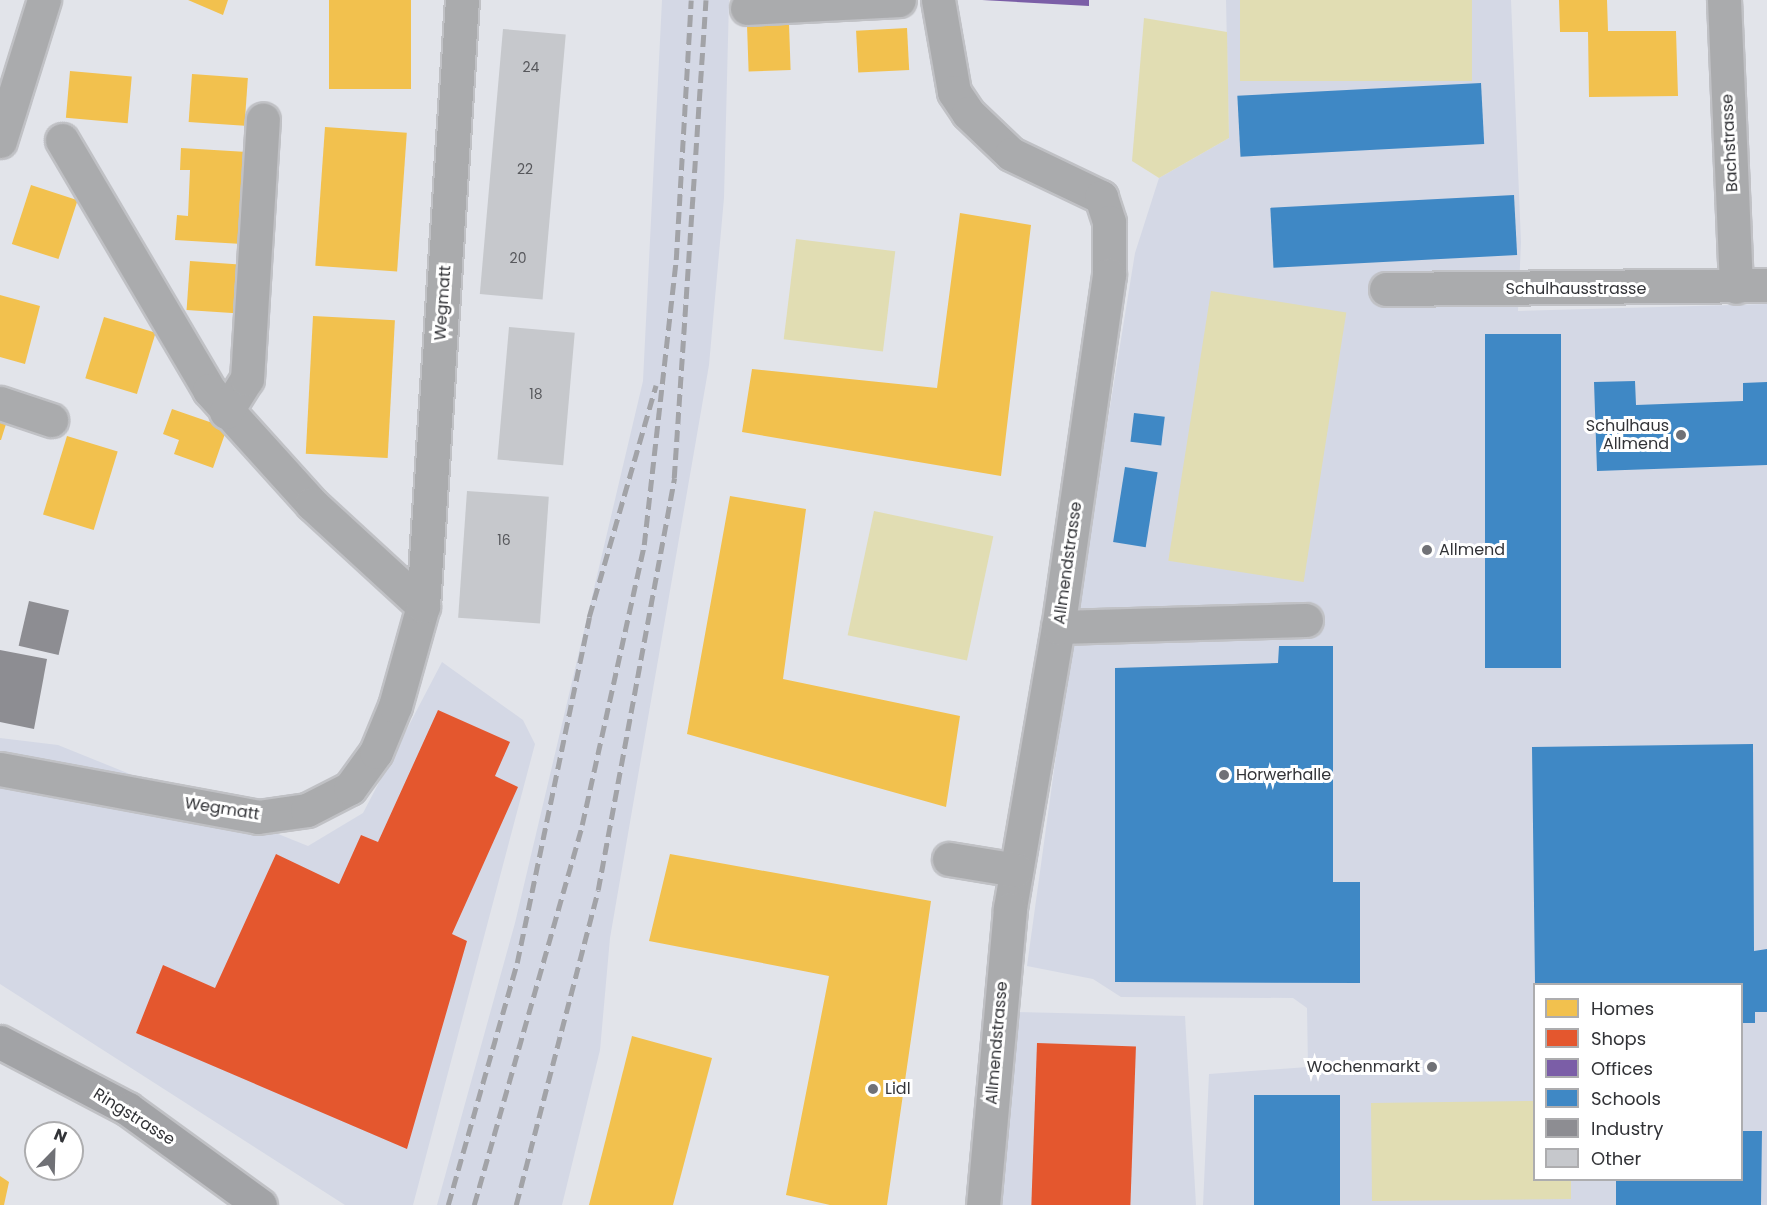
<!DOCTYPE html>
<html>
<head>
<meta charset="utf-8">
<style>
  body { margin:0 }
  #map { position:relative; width:1767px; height:1205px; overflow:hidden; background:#e2e4ea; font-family:Poppins,sans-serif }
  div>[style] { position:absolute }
  .built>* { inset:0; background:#d4d8e5 }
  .green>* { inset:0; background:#e1ddb3; transform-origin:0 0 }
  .homes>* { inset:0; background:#f2c14e; transform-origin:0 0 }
  .shops>* { inset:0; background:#e4572e; transform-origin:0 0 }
  .offices>* { inset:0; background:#7b5ea7 }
  .schools>* { inset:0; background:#3f88c5; transform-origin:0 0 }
  .industry>* { inset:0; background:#8d8d92; transform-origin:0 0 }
  .building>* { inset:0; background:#c6c8cc; transform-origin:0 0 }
  .roads { filter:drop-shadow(2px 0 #c0c1c5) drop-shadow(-2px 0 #c0c1c5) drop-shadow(0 2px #c0c1c5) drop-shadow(0 -2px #c0c1c5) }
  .minor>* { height:33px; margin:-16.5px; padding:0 16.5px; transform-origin:16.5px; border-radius:16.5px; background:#aaabad }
  .major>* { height:33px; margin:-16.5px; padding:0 16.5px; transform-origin:16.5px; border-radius:16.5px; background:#a2a3a6 }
  .rail>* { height:4.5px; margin-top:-2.25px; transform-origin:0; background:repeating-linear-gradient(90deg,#a2a3a7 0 12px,transparent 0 18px) }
  .dots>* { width:16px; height:16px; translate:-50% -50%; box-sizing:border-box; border:3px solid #fff; border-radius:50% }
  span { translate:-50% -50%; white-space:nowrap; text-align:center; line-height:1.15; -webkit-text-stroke:6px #fff; paint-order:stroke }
  .number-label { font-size:14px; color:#57585c }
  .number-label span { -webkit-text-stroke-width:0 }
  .street-label { font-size:16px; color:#323337 }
  .poi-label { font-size:16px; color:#323337 }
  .right { translate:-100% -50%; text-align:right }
  .left { translate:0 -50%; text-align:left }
  .legend { position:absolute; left:1533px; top:983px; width:210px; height:198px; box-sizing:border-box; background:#fff; border:2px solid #adadaf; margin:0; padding:8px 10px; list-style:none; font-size:18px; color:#323337 }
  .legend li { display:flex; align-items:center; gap:12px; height:30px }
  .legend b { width:30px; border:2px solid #adadaf }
  .north { position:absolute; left:24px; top:1121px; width:60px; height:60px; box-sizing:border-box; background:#fff; border:2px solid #adadaf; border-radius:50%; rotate:23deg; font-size:16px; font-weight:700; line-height:24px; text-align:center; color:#323337 }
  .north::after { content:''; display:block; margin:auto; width:21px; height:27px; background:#707176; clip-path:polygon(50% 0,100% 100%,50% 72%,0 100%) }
</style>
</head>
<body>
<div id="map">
  <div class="built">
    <div style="clip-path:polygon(662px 0,729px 0,724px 198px,709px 365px,610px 938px,600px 1050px,562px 1205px,437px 1205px,515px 923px,643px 381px)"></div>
    <div style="clip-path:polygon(evenodd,1226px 0,1511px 0,1521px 242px,1518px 311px,1767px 304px,1767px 1205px,1203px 1205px,1209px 1074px,1308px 1067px,1307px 1008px,1293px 998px,1121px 997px,1093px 979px,1027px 966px,1070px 654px,1135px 253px,1159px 178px,1229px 138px,1226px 0,1534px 984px,1742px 984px,1742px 1180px,1534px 1180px,1534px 984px)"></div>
    <div style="clip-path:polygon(442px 662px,523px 720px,535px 744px,413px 1205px,345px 1205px,0 984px,0 738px,58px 745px,308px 846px,363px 813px)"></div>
    <div style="clip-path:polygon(1016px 1012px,1185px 1016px,1196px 1205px,1001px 1205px)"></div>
  </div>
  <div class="green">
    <div style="left:1240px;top:0;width:232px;height:81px"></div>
    <div style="clip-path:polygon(1144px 18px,1227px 32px,1229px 138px,1159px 178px,1132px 161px)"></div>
    <div style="left:796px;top:239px;width:100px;height:101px;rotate:7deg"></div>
    <div style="left:1211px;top:291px;width:137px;height:273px;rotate:9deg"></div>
    <div style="left:874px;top:511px;width:122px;height:127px;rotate:12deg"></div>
    <div style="clip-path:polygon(1534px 1101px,1534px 1180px,1571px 1180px,1571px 1199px,1372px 1201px,1371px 1103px)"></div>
  </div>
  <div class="homes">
    <div style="clip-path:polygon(188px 0,228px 0,223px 15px)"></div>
    <div style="left:329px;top:0;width:82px;height:89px"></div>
    <div style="clip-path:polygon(1559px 0,1607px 0,1608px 31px,1676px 31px,1678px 96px,1589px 97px,1588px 32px,1560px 32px)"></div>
    <div style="left:789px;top:24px;width:46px;height:42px;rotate:88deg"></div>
    <div style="left:907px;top:28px;width:42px;height:51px;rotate:87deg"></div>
    <div style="left:70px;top:71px;width:62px;height:47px;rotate:5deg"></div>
    <div style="left:192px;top:74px;width:56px;height:48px;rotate:4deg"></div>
    <div style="left:325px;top:127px;width:82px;height:139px;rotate:4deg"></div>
    <div style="clip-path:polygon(181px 148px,247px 152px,242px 244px,175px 240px,177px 215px,188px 216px,190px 170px,180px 170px)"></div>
    <div style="left:31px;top:185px;width:49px;height:62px;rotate:18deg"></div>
    <div style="clip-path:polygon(960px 213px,1031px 225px,1001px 476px,742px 432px,752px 369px,937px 388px)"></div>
    <div style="left:190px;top:261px;width:53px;height:49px;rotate:4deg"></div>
    <div style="clip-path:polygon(0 295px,40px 306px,25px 364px,0 357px)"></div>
    <div style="left:313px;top:316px;width:82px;height:138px;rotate:3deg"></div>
    <div style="left:104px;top:317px;width:54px;height:64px;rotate:17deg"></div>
    <div style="clip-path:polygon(172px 409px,227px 428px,213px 468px,174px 454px,179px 440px,163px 434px)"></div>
    <div style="clip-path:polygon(0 422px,6px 424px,1px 440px,0 440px)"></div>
    <div style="left:67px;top:436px;width:53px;height:82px;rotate:17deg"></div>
    <div style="clip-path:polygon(730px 496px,806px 509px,783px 679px,960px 716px,946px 807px,687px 734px)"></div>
    <div style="clip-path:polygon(670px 854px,931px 901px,887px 1205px,830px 1205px,786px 1195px,829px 976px,649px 941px)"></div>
    <div style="clip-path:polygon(632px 1036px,712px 1058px,673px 1205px,589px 1205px)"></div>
    <div style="clip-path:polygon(0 1176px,9px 1182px,4px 1205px,0 1205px)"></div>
  </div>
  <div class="shops">
    <div style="clip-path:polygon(438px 710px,510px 742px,495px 776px,518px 787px,452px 934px,467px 941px,407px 1149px,136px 1033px,163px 965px,215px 988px,276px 854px,339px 884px,361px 835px,378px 842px)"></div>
    <div style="left:1037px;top:1043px;width:99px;height:162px;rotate:2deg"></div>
  </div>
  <div class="offices">
    <div style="clip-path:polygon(982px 0,1089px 0,1089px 6px)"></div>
  </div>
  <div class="schools">
    <div style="left:1481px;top:83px;width:61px;height:244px;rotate:87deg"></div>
    <div style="left:1514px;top:195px;width:60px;height:244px;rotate:87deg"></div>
    <div style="left:1485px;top:334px;width:76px;height:334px"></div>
    <div style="clip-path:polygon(1635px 381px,1636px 405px,1743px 401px,1743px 383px,1767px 382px,1767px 465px,1597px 471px,1594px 382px)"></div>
    <div style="left:1134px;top:413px;width:31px;height:29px;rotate:7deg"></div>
    <div style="left:1125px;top:467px;width:33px;height:76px;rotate:9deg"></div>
    <div style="clip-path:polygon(1279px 646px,1333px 646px,1333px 882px,1360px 882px,1360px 983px,1115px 982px,1115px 668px,1278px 663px)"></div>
    <div style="clip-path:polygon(1753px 744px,1754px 951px,1767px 949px,1767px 1012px,1755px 1012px,1755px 1023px,1742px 1023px,1742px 984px,1535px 984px,1532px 747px)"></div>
    <div style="left:1254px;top:1095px;width:86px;height:110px"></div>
    <div style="clip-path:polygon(1742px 1131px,1762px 1131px,1761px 1205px,1616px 1205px,1616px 1180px,1742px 1180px)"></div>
  </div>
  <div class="industry">
    <div style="left:29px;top:601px;width:41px;height:46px;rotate:13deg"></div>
    <div style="clip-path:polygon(0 650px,47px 659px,34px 729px,0 722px)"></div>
  </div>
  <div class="building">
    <div style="left:503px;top:29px;width:63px;height:266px;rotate:5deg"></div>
    <div style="left:509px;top:327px;width:66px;height:133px;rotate:5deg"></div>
    <div style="left:467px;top:491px;width:82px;height:127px;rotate:4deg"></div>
  </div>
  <div class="roads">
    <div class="minor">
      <div style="left:938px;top:0;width:93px;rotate:80.1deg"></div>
      <div style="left:954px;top:92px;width:25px;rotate:56deg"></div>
      <div style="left:968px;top:113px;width:59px;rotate:43.6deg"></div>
      <div style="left:1011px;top:154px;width:100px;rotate:25.5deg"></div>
      <div style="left:1101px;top:197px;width:26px;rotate:72deg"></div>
      <div style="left:1109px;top:222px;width:53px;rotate:90deg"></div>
      <div style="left:1109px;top:275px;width:356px;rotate:98.2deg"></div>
      <div style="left:1058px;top:627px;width:286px;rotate:99.7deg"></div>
      <div style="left:1010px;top:909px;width:297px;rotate:95.2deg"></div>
      <div style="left:1724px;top:0;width:287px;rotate:87.6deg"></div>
      <div style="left:747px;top:8px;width:152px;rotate:-3deg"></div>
      <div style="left:62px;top:140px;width:290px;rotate:59.5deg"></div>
      <div style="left:209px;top:390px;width:154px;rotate:47.9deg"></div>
      <div style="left:312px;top:504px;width:151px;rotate:42.6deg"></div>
      <div style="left:0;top:141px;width:148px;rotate:-72.7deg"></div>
      <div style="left:1386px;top:289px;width:381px;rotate:-0.6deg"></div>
      <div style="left:0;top:403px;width:54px;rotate:18.4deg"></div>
      <div style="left:226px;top:412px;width:39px;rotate:-58deg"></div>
      <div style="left:247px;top:379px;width:260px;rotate:-86.5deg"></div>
      <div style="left:1058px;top:627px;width:248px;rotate:-1.6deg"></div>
      <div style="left:0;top:769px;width:262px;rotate:10.5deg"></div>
      <div style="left:258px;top:817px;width:49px;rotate:-8.1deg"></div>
      <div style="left:307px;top:810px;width:48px;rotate:-27.1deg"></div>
      <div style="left:350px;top:788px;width:44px;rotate:-54.2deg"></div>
      <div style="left:376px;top:752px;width:50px;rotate:-67.6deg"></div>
      <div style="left:395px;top:706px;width:104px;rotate:-74.4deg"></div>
      <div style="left:423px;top:606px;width:607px;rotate:-86.32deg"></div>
      <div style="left:949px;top:859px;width:68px;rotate:9.3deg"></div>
    </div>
    <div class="major">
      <div style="left:0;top:1042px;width:144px;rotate:27.6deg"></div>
      <div style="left:128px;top:1109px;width:163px;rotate:36deg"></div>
    </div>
  </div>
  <div class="rail">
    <div style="left:448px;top:1205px;width:252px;rotate:-74.1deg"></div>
    <div style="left:517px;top:963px;width:353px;rotate:-78.2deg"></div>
    <div style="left:589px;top:617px;width:241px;rotate:-73.9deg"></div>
    <div style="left:474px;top:1205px;width:395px;rotate:-74.1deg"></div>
    <div style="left:582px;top:825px;width:287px;rotate:-77.5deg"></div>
    <div style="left:644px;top:545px;width:287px;rotate:-83.6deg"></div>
    <div style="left:676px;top:260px;width:260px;rotate:-86.7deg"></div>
    <div style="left:516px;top:1205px;width:325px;rotate:-75.4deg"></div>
    <div style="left:598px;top:890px;width:419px;rotate:-79.5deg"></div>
    <div style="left:674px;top:478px;width:479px;rotate:-86.2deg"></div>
  </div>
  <div class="dots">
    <div style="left:1681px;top:435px;background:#707176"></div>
    <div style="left:1427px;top:550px;background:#707176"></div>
    <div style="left:1224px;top:775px;background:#707176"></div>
    <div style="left:1432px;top:1067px;background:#707176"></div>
    <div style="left:873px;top:1089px;background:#707176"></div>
  </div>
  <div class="number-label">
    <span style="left:531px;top:67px">24</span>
    <span style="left:525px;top:169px">22</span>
    <span style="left:518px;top:258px">20</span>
    <span style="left:536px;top:394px">18</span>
    <span style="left:504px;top:540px">16</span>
  </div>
  <div class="street-label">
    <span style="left:1730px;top:143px;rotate:-93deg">Bachstrasse</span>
    <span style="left:1576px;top:289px">Schulhausstrasse</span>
    <span style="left:443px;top:303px;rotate:-86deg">Wegmatt</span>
    <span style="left:1068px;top:563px;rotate:-82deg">Allmendstrasse</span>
    <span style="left:222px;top:809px;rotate:9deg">Wegmatt</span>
    <span style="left:997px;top:1043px;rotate:-85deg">Allmendstrasse</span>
    <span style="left:134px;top:1117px;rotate:32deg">Ringstrasse</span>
  </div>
  <div class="poi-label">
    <span class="right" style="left:1669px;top:435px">Schulhaus<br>Allmend</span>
    <span class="left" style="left:1439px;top:550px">Allmend</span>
    <span class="left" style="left:1236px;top:775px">Horwerhalle</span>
    <span class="right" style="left:1420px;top:1067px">Wochenmarkt</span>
    <span class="left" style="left:885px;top:1089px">Lidl</span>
  </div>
  <ul class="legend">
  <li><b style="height:16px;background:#f2c14e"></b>Homes</li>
  <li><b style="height:16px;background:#e4572e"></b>Shops</li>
  <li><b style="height:16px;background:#7b5ea7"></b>Offices</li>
  <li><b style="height:16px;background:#3f88c5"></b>Schools</li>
  <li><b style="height:16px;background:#8d8d92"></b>Industry</li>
  <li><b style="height:16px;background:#c6c8cc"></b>Other</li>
  </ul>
  <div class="north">N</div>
</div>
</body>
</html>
